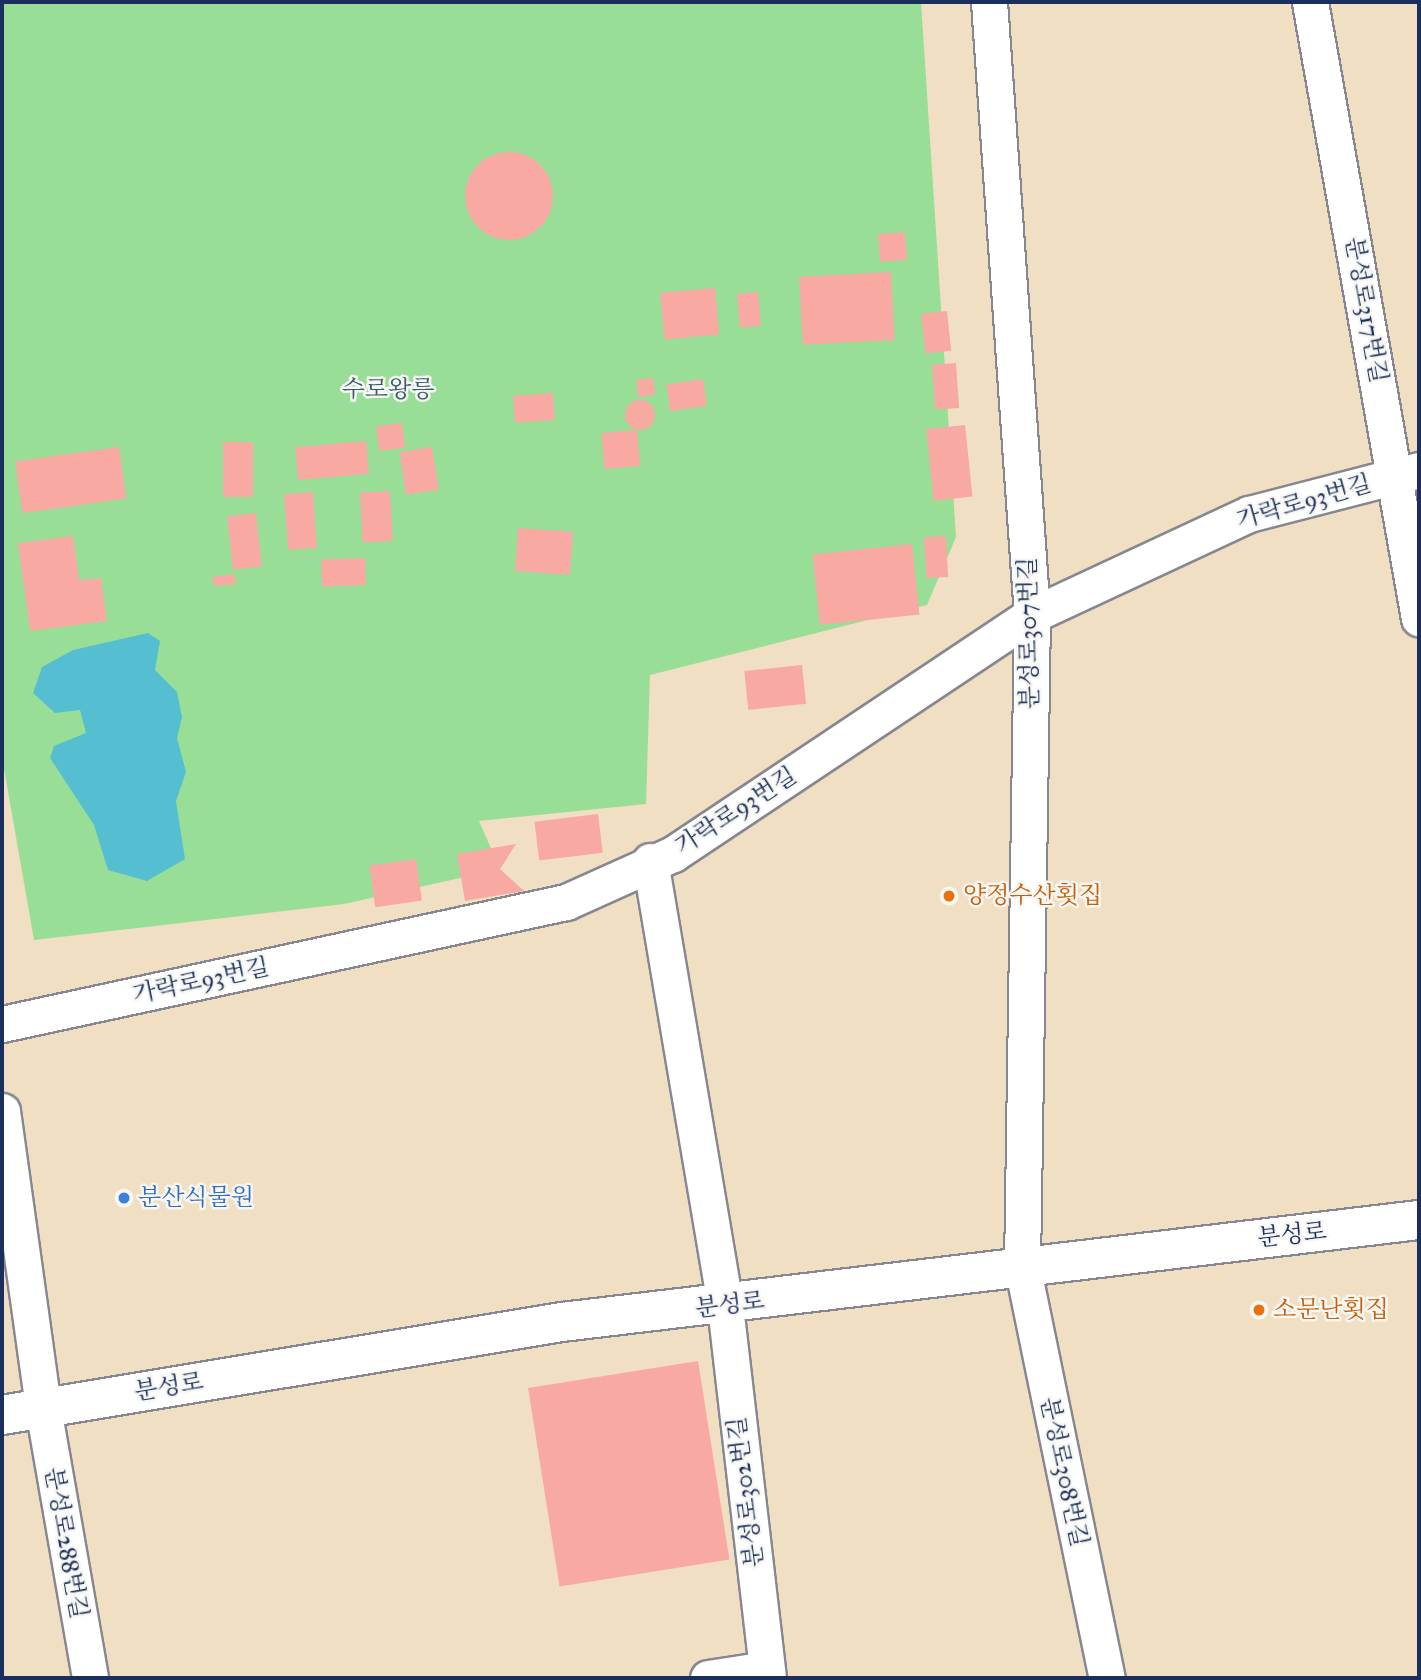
<!DOCTYPE html>
<html>
<head>
<meta charset="utf-8">
<style>
  body { margin:0 }
  #map { position:relative; width:1421px; height:1680px; overflow:hidden; background:#f0dfc2; font-family:"IM FELL Great Primer","Noto Serif KR",serif }
  div>[style] { position:absolute }
  .green>* { inset:0; background:#98de97 }
  .water>* { inset:0; background:#55bfd1 }
  .building>* { inset:0; background:#f7a9a2; transform-origin:0 0 }
  .round { border-radius:50% }
  .roads { filter:drop-shadow(2px 0 #868790) drop-shadow(-2px 0 #868790) drop-shadow(0 2px #868790) drop-shadow(0 -2px #868790) }
  .minor>* { height:35px; margin:-17.5px; padding:0 17.5px; transform-origin:17.5px; border-radius:17.5px; background:#fff }
  .major>* { height:38px; margin:-19px; padding:0 19px; transform-origin:19px; border-radius:19px; background:#fff }
  .dots>* { width:19px; height:19px; translate:-50% -50%; box-sizing:border-box; border:4px solid #f6f6f2; border-radius:50% }
  span { translate:-50% -50%; white-space:nowrap; text-align:center; line-height:1.15; -webkit-text-stroke:5px #f6f6f2; paint-order:stroke }
  .street-label { font-size:24px; color:#1b2f5e }
  .park-label { font-size:24px; color:#3a5b6c }
  .food-label { font-size:24px; color:#c56008 }
  .left { translate:0 -50%; text-align:left }
  .shop-label { font-size:24px; color:#366cbe }
  .frame { position:absolute; inset:0; border:4px solid #1b2f5e; pointer-events:none }
</style>
</head>
<body>
<div id="map">
  <div class="green">
    <div style="clip-path:polygon(2px 2px,921px 2px,956px 537px,927px 605px,650px 675px,646px 804px,479px 821px,500px 869px,344px 904px,34px 940px,2px 757px)"></div>
  </div>
  <div class="water">
    <div style="clip-path:polygon(148px 633px,160px 641px,155px 670px,177px 692px,182px 717px,177px 738px,186px 772px,176px 801px,185px 859px,147px 881px,108px 870px,94px 825px,50px 758px,54px 746px,86px 733px,80px 710px,55px 713px,33px 693px,42px 667px,73px 650px)"></div>
  </div>
  <div class="building">
    <div class="round" style="left:465px;top:152px;width:88px;height:88px"></div>
    <div style="left:905px;top:232px;width:28px;height:27px;rotate:86deg"></div>
    <div style="left:891px;top:272px;width:68px;height:92px;rotate:87deg"></div>
    <div style="left:715px;top:288px;width:47px;height:55px;rotate:85deg"></div>
    <div style="left:758px;top:292px;width:34px;height:21px;rotate:85deg"></div>
    <div style="left:947px;top:311px;width:40px;height:26px;rotate:84deg"></div>
    <div style="left:956px;top:363px;width:45px;height:24px;rotate:86deg"></div>
    <div style="left:653px;top:378px;width:17px;height:17px;rotate:83deg"></div>
    <div style="left:703px;top:379px;width:27px;height:37px;rotate:82deg"></div>
    <div style="left:553px;top:393px;width:27px;height:40px;rotate:86deg"></div>
    <div class="round" style="left:625px;top:400px;width:30px;height:30px"></div>
    <div style="left:402px;top:423px;width:25px;height:26px;rotate:83deg"></div>
    <div style="left:965px;top:425px;width:72px;height:39px;rotate:84deg"></div>
    <div style="left:637px;top:430px;width:36px;height:36px;rotate:85deg"></div>
    <div style="left:366px;top:441px;width:33px;height:71px;rotate:85deg"></div>
    <div style="left:223px;top:442px;width:30px;height:55px"></div>
    <div style="left:119px;top:447px;width:52px;height:105px;rotate:82deg"></div>
    <div style="left:432px;top:447px;width:43px;height:33px;rotate:81deg"></div>
    <div style="left:390px;top:491px;width:50px;height:30px;rotate:87deg"></div>
    <div style="left:313px;top:492px;width:56px;height:29px;rotate:86deg"></div>
    <div style="left:256px;top:513px;width:54px;height:29px;rotate:84deg"></div>
    <div style="left:518px;top:528px;width:55px;height:43px;rotate:4deg"></div>
    <div style="clip-path:polygon(73px 536px,79px 580px,101px 578px,107px 621px,30px 631px,18px 543px)"></div>
    <div style="left:946px;top:536px;width:41px;height:22px;rotate:87deg"></div>
    <div style="left:912px;top:544px;width:71px;height:100px;rotate:84deg"></div>
    <div style="left:365px;top:558px;width:27px;height:44px;rotate:88deg"></div>
    <div style="clip-path:polygon(234px 574px,236px 584px,214px 586px,212px 577px)"></div>
    <div style="left:802px;top:665px;width:39px;height:58px;rotate:84deg"></div>
    <div style="left:598px;top:814px;width:39px;height:64px;rotate:83deg"></div>
    <div style="clip-path:polygon(516px 844px,500px 869px,524px 891px,465px 901px,457px 854px)"></div>
    <div style="left:416px;top:859px;width:42px;height:47px;rotate:82deg"></div>
    <div style="left:698px;top:1361px;width:201px;height:172px;rotate:81deg"></div>
  </div>
  <div class="roads">
    <div class="minor">
      <div style="left:989px;top:2px;width:615px;rotate:85.99deg"></div>
      <div style="left:1032px;top:615px;width:650px;rotate:90.88deg"></div>
      <div style="left:1022px;top:1265px;width:422px;rotate:78.4deg"></div>
      <div style="left:1310px;top:2px;width:626px;rotate:79.97deg"></div>
      <div style="left:650px;top:861px;width:451px;rotate:80.4deg"></div>
      <div style="left:725px;top:1306px;width:374px;rotate:83.4deg"></div>
      <div style="left:2px;top:1024px;width:577px;rotate:-12.21deg"></div>
      <div style="left:566px;top:902px;width:117px;rotate:-24.2deg"></div>
      <div style="left:673px;top:854px;width:431px;rotate:-33.7deg"></div>
      <div style="left:1032px;top:615px;width:239px;rotate:-25deg"></div>
      <div style="left:1249px;top:514px;width:176px;rotate:-14.5deg"></div>
      <div style="left:2px;top:1111px;width:300px;rotate:82.1deg"></div>
      <div style="left:43px;top:1408px;width:274px;rotate:80.1deg"></div>
      <div style="left:708px;top:1678px;width:59px;rotate:-8.8deg"></div>
    </div>
    <div class="major">
      <div style="left:2px;top:1415px;width:568px;rotate:-9.43deg"></div>
      <div style="left:562px;top:1322px;width:863px;rotate:-6.79deg"></div>
    </div>
  </div>
  <div class="dots">
    <div style="left:949px;top:896px;background:#e8710a"></div>
    <div style="left:124px;top:1198px;background:#3f7fe0"></div>
    <div style="left:1259px;top:1310px;background:#e8710a"></div>
  </div>
  <div class="street-label">
    <span style="left:1366px;top:310px;rotate:80deg">분성로317번길</span>
    <span style="left:1304px;top:502px;rotate:-16deg">가락로93번길</span>
    <span style="left:1029px;top:633px;rotate:-91deg">분성로307번길</span>
    <span style="left:736px;top:811px;rotate:-33deg">가락로93번길</span>
    <span style="left:201px;top:981px;rotate:-12deg">가락로93번길</span>
    <span style="left:1292px;top:1235px;rotate:-6deg">분성로</span>
    <span style="left:730px;top:1305px;rotate:-7deg">분성로</span>
    <span style="left:169px;top:1387px;rotate:-9deg">분성로</span>
    <span style="left:1064px;top:1472px;rotate:78deg">분성로308번길</span>
    <span style="left:746px;top:1492px;rotate:-97deg">분성로302번길</span>
    <span style="left:66px;top:1543px;rotate:80deg">분성로288번길</span>
  </div>
  <div class="park-label">
    <span style="left:388px;top:390px">수로왕릉</span>
  </div>
  <div class="food-label">
    <span class="left" style="left:963px;top:896px">양정수산횟집</span>
    <span class="left" style="left:1273px;top:1310px">소문난횟집</span>
  </div>
  <div class="shop-label">
    <span class="left" style="left:138px;top:1198px">분산식물원</span>
  </div>
  <div class="frame"></div>
</div>
</body>
</html>
